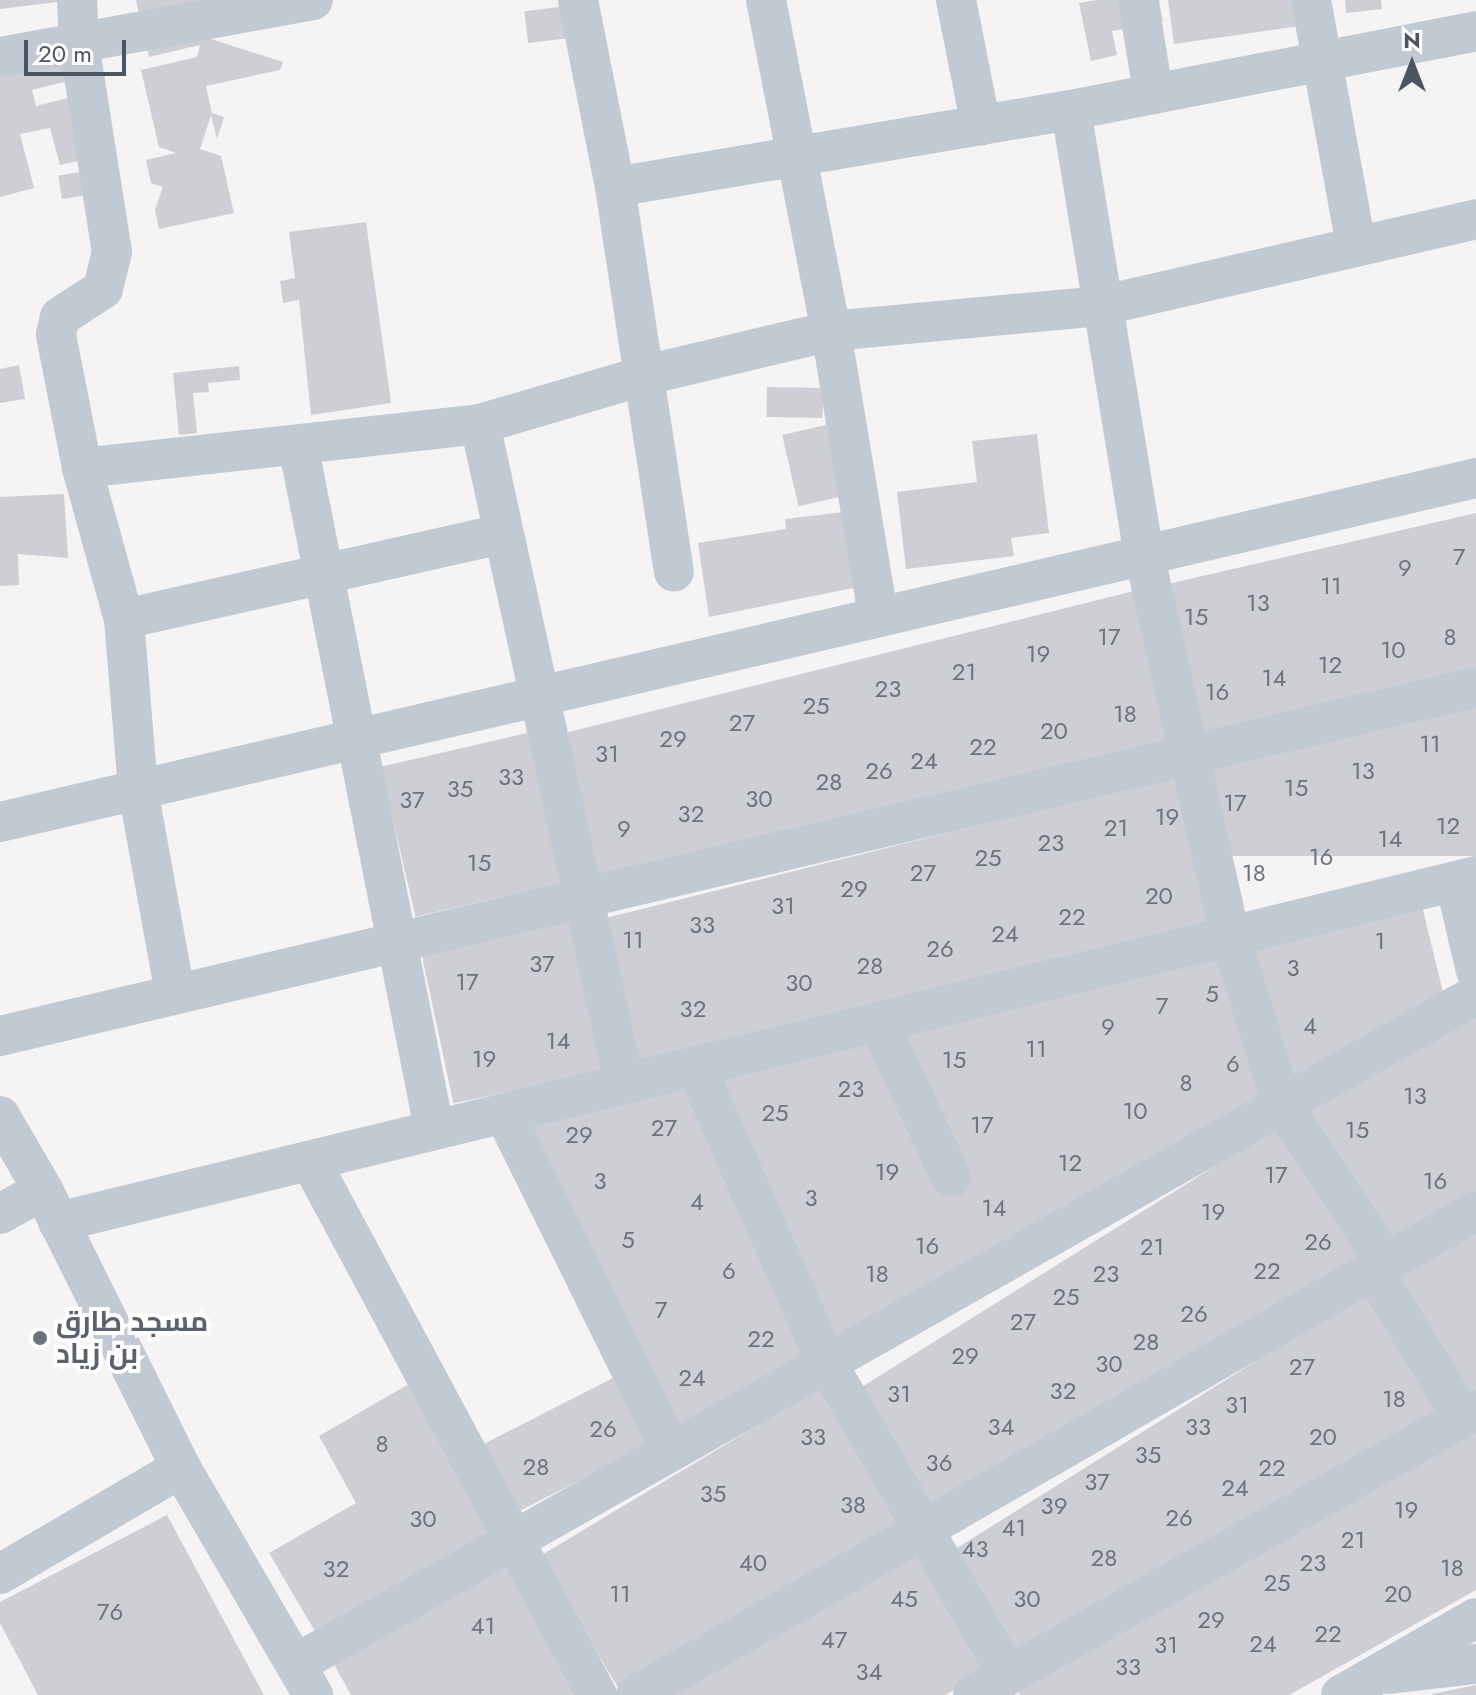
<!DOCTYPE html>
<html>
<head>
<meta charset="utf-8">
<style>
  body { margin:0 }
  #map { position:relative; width:1476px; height:1695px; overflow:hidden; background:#f5f3f3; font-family:Jost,Cairo,sans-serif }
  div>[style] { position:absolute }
  .building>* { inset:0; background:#cdcfd5; transform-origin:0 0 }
  .minor>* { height:40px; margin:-20px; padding:0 20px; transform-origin:20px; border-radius:20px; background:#c1cad2 }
  .dots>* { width:22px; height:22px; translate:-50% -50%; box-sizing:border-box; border:4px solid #fff; border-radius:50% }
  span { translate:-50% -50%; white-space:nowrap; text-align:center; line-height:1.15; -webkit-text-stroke:8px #fff; paint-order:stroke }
  .number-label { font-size:24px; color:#6b747e }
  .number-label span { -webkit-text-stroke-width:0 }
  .worship-label { font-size:28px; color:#5b616d; font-weight:700 }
  .left { translate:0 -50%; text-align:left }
  .north { position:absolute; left:1372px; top:24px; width:80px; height:80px; -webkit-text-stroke:6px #fff; paint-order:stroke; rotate:0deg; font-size:22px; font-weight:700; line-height:32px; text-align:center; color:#4a5661 }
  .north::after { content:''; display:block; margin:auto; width:28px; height:36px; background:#4a5661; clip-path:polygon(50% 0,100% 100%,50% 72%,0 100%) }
  .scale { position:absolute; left:24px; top:40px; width:102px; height:36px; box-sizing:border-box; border:4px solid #4a5661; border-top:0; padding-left:10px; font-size:24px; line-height:28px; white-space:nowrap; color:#4a5661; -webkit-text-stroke:6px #fff; paint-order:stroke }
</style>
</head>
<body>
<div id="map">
  <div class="building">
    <div style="clip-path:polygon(0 0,57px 0,57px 2px,0 9px)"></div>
    <div style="clip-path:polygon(136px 0,232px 0,211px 39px,283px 62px,280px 70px,206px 86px,212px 113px,224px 117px,217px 139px,211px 115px,200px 149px,221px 156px,234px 213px,159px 229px,155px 210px,163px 187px,151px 183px,146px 160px,176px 153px,159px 147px,141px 70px,197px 57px,200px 45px,149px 57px)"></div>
    <div style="clip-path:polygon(1097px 0,1159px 0,1163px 22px,1112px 31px,1117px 55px,1091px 61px,1079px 3px)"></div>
    <div style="clip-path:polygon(1168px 0,1318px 0,1321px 23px,1174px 44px)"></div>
    <div style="clip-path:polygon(1345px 0,1381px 0,1382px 9px,1346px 13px)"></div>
    <div style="left:568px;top:6px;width:32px;height:44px;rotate:83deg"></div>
    <div style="clip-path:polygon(0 46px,92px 75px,32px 90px,36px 106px,84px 94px,99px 156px,60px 165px,50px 128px,20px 134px,34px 188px,0 197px)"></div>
    <div style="left:86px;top:171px;width:24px;height:28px;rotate:81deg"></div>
    <div style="clip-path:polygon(366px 222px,391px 403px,311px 415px,299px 300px,283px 303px,280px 281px,295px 278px,289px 232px)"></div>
    <div style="clip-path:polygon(19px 365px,25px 399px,0 403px,0 369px)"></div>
    <div style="clip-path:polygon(239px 366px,240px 380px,208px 383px,209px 392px,193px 393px,197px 433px,179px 435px,173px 373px)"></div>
    <div style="left:767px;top:387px;width:56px;height:30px;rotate:1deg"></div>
    <div style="left:826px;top:425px;width:73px;height:45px;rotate:77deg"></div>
    <div style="clip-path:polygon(1037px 434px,1049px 533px,1011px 538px,1014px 556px,906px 569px,897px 492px,977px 482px,972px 441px)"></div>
    <div style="clip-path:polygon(64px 494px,68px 558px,18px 554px,19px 585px,0 586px,0 497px)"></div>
    <div style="clip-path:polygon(844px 512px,858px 587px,709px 617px,698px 543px,786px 529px,785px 519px)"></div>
    <div style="clip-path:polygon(1476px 513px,1476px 668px,1196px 738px,1159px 586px)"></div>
    <div style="left:1134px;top:591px;width:157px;height:589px;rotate:76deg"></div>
    <div style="left:1476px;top:706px;width:150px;height:286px;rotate:90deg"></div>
    <div style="left:527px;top:733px;width:154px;height:150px;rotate:77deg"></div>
    <div style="left:1179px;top:775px;width:152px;height:593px;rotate:76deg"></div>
    <div style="clip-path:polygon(1422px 906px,1443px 992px,1285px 1084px,1244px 949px)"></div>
    <div style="left:571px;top:916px;width:159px;height:154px;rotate:78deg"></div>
    <div style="clip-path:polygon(1226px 953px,1268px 1093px,838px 1339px,717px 1077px,872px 1041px,944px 1195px,968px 1182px,901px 1033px)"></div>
    <div style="clip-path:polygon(1476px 1012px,1476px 1195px,1387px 1246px,1301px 1112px)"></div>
    <div style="clip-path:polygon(690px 1086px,811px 1355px,675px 1432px,529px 1124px)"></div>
    <div style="left:1284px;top:1123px;width:156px;height:507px;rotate:58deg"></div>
    <div style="clip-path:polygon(1476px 1226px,1476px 1393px,1460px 1402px,1388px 1276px)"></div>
    <div style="left:1373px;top:1288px;width:147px;height:498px;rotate:58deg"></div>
    <div style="left:619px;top:1375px;width:76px;height:157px;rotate:63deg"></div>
    <div style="clip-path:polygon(409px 1384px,489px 1536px,316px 1633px,269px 1553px,356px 1503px,319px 1436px)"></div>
    <div style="left:823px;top:1386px;width:158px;height:331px;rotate:59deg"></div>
    <div style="clip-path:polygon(1476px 1429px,1476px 1590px,1289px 1695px,1020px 1695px,1018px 1690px)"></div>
    <div style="clip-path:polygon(167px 1515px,264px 1695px,38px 1695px,0 1623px,0 1602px)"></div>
    <div style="clip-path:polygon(922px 1549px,990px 1670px,945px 1695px,667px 1695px)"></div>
    <div style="clip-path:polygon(506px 1568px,580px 1695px,351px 1695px,334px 1664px)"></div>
    <div style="clip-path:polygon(1476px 1685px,1476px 1695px,1432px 1695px,1432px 1694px)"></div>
  </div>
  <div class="minor">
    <div style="left:77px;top:0;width:44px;rotate:87.4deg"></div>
    <div style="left:79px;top:44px;width:211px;rotate:81deg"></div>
    <div style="left:112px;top:252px;width:38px;rotate:104deg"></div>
    <div style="left:103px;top:289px;width:51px;rotate:146.9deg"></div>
    <div style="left:60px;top:317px;width:18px;rotate:103deg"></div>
    <div style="left:56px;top:335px;width:136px;rotate:78.9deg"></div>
    <div style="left:82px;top:468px;width:157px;rotate:74.5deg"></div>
    <div style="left:124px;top:619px;width:172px;rotate:85.3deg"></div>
    <div style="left:138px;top:790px;width:207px;rotate:79.7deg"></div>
    <div style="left:578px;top:0;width:191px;rotate:78.8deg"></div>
    <div style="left:615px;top:187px;width:389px;rotate:81.3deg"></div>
    <div style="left:766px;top:0;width:337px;rotate:78.9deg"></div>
    <div style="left:831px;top:331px;width:289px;rotate:80.6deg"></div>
    <div style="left:956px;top:0;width:128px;rotate:78.8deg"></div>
    <div style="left:1138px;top:0;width:93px;rotate:80.7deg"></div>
    <div style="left:1311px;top:0;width:250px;rotate:79.6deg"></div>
    <div style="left:0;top:57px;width:318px;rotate:-10.3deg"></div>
    <div style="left:1071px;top:110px;width:450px;rotate:80.7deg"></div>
    <div style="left:1144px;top:554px;width:393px;rotate:77.3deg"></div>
    <div style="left:1230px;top:937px;width:177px;rotate:72.6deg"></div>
    <div style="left:1283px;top:1106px;width:188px;rotate:56.7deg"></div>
    <div style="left:615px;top:187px;width:462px;rotate:-9.6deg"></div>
    <div style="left:1071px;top:110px;width:413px;rotate:-11deg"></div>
    <div style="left:480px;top:424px;width:675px;rotate:77.67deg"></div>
    <div style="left:298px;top:445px;width:696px;rotate:78.74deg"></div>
    <div style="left:82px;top:468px;width:400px;rotate:-6.3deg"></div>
    <div style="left:480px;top:424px;width:173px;rotate:-16.4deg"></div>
    <div style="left:646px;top:375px;width:190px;rotate:-13.4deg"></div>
    <div style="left:831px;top:331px;width:270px;rotate:-5.3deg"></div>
    <div style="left:1100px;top:306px;width:386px;rotate:-13deg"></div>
    <div style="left:124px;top:619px;width:387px;rotate:-12.7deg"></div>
    <div style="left:0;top:822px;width:1516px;rotate:-13.12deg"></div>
    <div style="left:1455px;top:882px;width:91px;rotate:76.7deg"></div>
    <div style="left:880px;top:1026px;width:167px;rotate:64.8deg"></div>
    <div style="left:0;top:1036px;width:1517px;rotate:-13.3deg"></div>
    <div style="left:697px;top:1070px;width:321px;rotate:66.1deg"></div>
    <div style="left:827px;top:1363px;width:361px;rotate:59.9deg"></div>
    <div style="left:505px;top:1115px;width:375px;rotate:63.7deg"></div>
    <div style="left:0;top:1116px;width:86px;rotate:59.8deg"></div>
    <div style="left:43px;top:1190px;width:310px;rotate:63.6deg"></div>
    <div style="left:181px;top:1468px;width:263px;rotate:59.8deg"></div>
    <div style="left:312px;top:1164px;width:603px;rotate:61.78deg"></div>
    <div style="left:0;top:1214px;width:49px;rotate:-29.2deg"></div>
    <div style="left:58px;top:1222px;width:1460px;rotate:-13.71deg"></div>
    <div style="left:1373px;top:1270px;width:173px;rotate:58.7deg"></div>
    <div style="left:0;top:1574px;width:210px;rotate:-30.4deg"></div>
    <div style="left:296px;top:1664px;width:1356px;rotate:-29.55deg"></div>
    <div style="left:1389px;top:1674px;width:88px;rotate:-6.6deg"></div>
    <div style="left:636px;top:1695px;width:969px;rotate:-29.95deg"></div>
    <div style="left:973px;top:1695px;width:578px;rotate:-29.54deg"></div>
    <div style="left:1341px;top:1695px;width:155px;rotate:-29.7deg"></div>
  </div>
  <div class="dots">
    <div style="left:40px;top:1338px;background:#6b7280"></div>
  </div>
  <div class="number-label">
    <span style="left:1459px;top:557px">7</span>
    <span style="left:1405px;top:568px">9</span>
    <span style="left:1331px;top:586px">11</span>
    <span style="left:1258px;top:603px">13</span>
    <span style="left:1196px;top:617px">15</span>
    <span style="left:1109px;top:637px">17</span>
    <span style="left:1450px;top:637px">8</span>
    <span style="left:1393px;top:650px">10</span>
    <span style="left:1038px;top:654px">19</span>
    <span style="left:1330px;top:665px">12</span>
    <span style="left:964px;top:672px">21</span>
    <span style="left:1274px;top:678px">14</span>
    <span style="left:888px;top:689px">23</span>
    <span style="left:1217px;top:692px">16</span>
    <span style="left:816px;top:706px">25</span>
    <span style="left:1125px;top:714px">18</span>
    <span style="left:742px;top:723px">27</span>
    <span style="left:1054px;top:731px">20</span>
    <span style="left:673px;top:739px">29</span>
    <span style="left:1430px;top:744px">11</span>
    <span style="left:983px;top:747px">22</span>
    <span style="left:607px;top:754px">31</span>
    <span style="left:924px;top:761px">24</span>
    <span style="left:879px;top:771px">26</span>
    <span style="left:1363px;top:771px">13</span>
    <span style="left:511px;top:777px">33</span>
    <span style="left:829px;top:782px">28</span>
    <span style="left:1296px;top:788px">15</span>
    <span style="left:460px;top:789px">35</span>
    <span style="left:759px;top:799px">30</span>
    <span style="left:412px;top:800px">37</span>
    <span style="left:1235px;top:803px">17</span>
    <span style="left:691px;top:814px">32</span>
    <span style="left:1167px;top:817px">19</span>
    <span style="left:1448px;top:826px">12</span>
    <span style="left:1116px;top:828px">21</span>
    <span style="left:624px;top:829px">9</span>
    <span style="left:1390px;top:839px">14</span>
    <span style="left:1051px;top:843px">23</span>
    <span style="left:1321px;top:857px">16</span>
    <span style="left:988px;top:858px">25</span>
    <span style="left:479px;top:863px">15</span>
    <span style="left:923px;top:873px">27</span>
    <span style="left:1254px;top:873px">18</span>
    <span style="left:854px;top:889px">29</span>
    <span style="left:1159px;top:896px">20</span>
    <span style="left:783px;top:906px">31</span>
    <span style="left:1072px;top:917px">22</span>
    <span style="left:702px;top:925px">33</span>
    <span style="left:1005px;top:934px">24</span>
    <span style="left:633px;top:940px">11</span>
    <span style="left:1380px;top:941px">1</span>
    <span style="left:940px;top:949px">26</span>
    <span style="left:542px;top:964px">37</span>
    <span style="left:870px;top:966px">28</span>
    <span style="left:1293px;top:968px">3</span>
    <span style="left:467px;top:982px">17</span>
    <span style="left:799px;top:983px">30</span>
    <span style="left:1212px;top:994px">5</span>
    <span style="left:1162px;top:1006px">7</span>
    <span style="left:693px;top:1009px">32</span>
    <span style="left:1310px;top:1026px">4</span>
    <span style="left:1108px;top:1027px">9</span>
    <span style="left:558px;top:1041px">14</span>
    <span style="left:1036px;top:1049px">11</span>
    <span style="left:484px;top:1059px">19</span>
    <span style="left:954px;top:1060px">15</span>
    <span style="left:1233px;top:1064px">6</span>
    <span style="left:1186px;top:1083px">8</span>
    <span style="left:851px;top:1089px">23</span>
    <span style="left:1415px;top:1096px">13</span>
    <span style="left:1135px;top:1111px">10</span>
    <span style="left:775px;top:1113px">25</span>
    <span style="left:982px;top:1125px">17</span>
    <span style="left:664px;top:1128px">27</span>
    <span style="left:1357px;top:1130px">15</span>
    <span style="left:579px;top:1135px">29</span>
    <span style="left:1070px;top:1163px">12</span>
    <span style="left:887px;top:1172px">19</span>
    <span style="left:1276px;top:1175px">17</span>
    <span style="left:600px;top:1181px">3</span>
    <span style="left:1435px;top:1181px">16</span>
    <span style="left:811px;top:1198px">3</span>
    <span style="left:697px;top:1202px">4</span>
    <span style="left:994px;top:1208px">14</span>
    <span style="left:1213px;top:1212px">19</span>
    <span style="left:628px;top:1240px">5</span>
    <span style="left:1318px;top:1242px">26</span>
    <span style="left:927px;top:1246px">16</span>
    <span style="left:1152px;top:1247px">21</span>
    <span style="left:729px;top:1271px">6</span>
    <span style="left:1267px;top:1271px">22</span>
    <span style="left:877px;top:1274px">18</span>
    <span style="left:1106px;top:1274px">23</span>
    <span style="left:1066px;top:1297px">25</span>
    <span style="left:661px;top:1310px">7</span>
    <span style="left:1194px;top:1314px">26</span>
    <span style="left:1023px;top:1322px">27</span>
    <span style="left:761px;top:1339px">22</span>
    <span style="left:1146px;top:1342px">28</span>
    <span style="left:965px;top:1356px">29</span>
    <span style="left:1109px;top:1364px">30</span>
    <span style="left:1302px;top:1367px">27</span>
    <span style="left:692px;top:1378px">24</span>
    <span style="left:1063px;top:1391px">32</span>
    <span style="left:899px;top:1394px">31</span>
    <span style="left:1394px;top:1399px">18</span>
    <span style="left:1237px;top:1405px">31</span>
    <span style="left:1001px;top:1427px">34</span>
    <span style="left:1198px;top:1427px">33</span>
    <span style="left:603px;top:1429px">26</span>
    <span style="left:813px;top:1437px">33</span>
    <span style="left:1323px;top:1437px">20</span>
    <span style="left:382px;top:1444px">8</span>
    <span style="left:1148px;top:1455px">35</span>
    <span style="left:939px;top:1463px">36</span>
    <span style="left:536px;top:1467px">28</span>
    <span style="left:1272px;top:1468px">22</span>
    <span style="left:1097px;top:1482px">37</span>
    <span style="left:1235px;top:1488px">24</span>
    <span style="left:713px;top:1494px">35</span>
    <span style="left:853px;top:1505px">38</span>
    <span style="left:1054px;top:1506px">39</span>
    <span style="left:1406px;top:1510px">19</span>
    <span style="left:1179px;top:1518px">26</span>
    <span style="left:423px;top:1519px">30</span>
    <span style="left:1014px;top:1528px">41</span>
    <span style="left:1353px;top:1540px">21</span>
    <span style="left:975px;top:1549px">43</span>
    <span style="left:1104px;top:1558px">28</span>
    <span style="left:753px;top:1563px">40</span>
    <span style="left:1313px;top:1563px">23</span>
    <span style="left:1452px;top:1568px">18</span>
    <span style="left:336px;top:1569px">32</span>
    <span style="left:1277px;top:1583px">25</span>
    <span style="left:620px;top:1594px">11</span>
    <span style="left:1398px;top:1594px">20</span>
    <span style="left:904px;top:1599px">45</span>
    <span style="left:1027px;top:1599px">30</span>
    <span style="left:110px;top:1612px">76</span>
    <span style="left:1211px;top:1620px">29</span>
    <span style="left:483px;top:1626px">41</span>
    <span style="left:1328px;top:1634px">22</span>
    <span style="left:834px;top:1640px">47</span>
    <span style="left:1263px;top:1644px">24</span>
    <span style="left:1166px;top:1645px">31</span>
    <span style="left:1128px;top:1667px">33</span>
    <span style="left:869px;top:1672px">34</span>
  </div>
  <div class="worship-label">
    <span class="left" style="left:56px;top:1338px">مسجد طارق<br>بن زياد</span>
  </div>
  <div class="north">N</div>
  <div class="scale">20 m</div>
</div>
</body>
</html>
